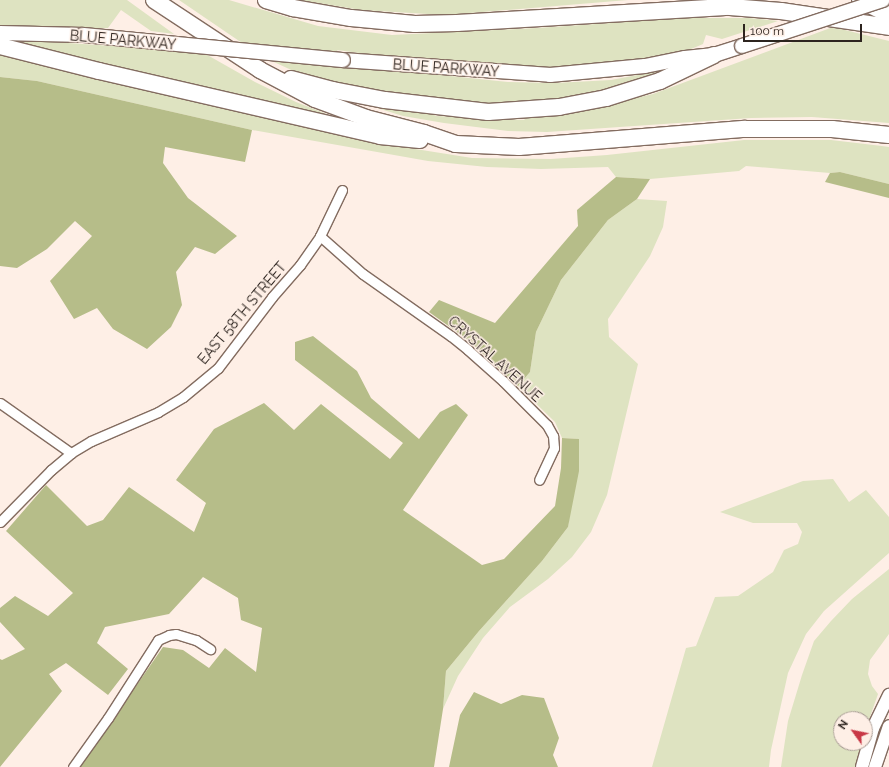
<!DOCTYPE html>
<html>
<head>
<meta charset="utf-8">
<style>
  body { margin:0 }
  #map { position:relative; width:889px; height:767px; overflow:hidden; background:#feefe6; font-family:Raleway,sans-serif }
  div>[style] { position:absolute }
  .green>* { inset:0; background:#dee3c1 }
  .forest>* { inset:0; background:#b6bd89 }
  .roads { filter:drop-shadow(1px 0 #836c60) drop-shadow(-1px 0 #836c60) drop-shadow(0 1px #836c60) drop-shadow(0 -1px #836c60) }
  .minor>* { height:9px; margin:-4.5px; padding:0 4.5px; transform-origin:4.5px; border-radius:4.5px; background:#fff }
  .secondary>* { height:12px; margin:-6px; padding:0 6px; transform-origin:6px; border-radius:6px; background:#fff }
  .trunk>* { height:14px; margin:-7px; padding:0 7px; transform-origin:7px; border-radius:7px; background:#fff }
  .motorway>* { height:16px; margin:-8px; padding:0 8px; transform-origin:8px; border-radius:8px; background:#fff }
  .bridges { filter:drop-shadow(1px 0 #836c60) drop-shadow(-1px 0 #836c60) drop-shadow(0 1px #836c60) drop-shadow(0 -1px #836c60) }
  .trunk-bridge>* { height:14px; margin:-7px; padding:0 7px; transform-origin:7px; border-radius:7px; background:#fff }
  span { translate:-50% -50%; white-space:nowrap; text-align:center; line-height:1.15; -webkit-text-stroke:3px #feefe6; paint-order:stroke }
  .street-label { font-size:14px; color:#2d241f }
  .north { position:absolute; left:833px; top:711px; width:40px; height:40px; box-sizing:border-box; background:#feefe6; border:1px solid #aa9e96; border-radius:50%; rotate:303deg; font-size:11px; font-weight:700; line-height:16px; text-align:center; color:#2d241f }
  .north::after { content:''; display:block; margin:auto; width:14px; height:18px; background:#c83846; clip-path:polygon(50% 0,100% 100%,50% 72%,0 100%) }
  .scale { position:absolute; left:743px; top:24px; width:119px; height:18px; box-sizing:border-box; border:2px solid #2d241f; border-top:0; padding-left:5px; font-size:12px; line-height:14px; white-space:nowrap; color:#2d241f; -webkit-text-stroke:3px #feefe6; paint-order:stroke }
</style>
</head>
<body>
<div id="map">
  <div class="green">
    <div style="clip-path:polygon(0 0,127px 0,174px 34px,151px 31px,121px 10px,108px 28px,88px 29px,0 25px)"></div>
    <div style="clip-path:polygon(179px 0,229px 0,318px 26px,392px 35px,537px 28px,685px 18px,749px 18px,778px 21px,722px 39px,706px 35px,703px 44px,684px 52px,635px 62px,561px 69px,521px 69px,419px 61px,337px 50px,345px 65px,508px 82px,555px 83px,611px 80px,675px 68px,628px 86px,556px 101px,496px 104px,467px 103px,349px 89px,300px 74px,261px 56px)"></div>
    <div style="clip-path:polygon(300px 0,628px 0,458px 14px,428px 14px,361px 10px)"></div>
    <div style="clip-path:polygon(833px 27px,889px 41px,889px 123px,812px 117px,751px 118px,547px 132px,508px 131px,444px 123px,403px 116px,374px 107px,431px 113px,436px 116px,524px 120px,527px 117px,605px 105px,653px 94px)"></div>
    <div style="clip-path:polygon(0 40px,53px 42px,202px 52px,255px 82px,296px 102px,342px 120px)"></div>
    <div style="clip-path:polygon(0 55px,403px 147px,472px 158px,551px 159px,607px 155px,744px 140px,831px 140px,882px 146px,889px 147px,889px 184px,840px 172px,830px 173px,746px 166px,739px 171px,650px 179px,616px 177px,608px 167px,541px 169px,487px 167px,428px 161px,252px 130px,37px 81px,0 77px)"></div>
    <div style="clip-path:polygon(637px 199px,667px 201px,663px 227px,650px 256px,608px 319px,609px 337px,638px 364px,607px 495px,591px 532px,572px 557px,548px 579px,510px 607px,483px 638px,458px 676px,443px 709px,446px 671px,479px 631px,542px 561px,568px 527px,578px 439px,562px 438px,555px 422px,518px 386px,530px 372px,536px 332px,561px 280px,608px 220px)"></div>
    <div style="clip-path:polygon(833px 479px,849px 502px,866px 490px,889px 517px,889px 553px,824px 611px,806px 634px,788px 673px,771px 750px,769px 767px,652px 767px,686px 648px,696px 646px,715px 597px,738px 596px,773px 572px,784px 550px,798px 544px,802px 532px,797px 523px,753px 523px,720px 512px,803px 481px)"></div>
    <div style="clip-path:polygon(889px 569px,889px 634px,870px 660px,868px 674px,872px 686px,878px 694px,865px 731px,865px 719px,841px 719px,841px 743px,861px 743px,855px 767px,781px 767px,788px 721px,802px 675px,814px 641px,831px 621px,852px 599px)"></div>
  </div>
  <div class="forest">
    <div style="clip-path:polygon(0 77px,37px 81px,252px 130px,245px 162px,165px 147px,163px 163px,188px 198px,237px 236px,215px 254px,195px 247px,176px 272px,182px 305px,171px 327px,147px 349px,113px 329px,97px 308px,74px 319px,50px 281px,92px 236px,75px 221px,47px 249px,17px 268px,0 266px)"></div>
    <div style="clip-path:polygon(840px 172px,889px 184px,889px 198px,825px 182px,830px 173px)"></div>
    <div style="clip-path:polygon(616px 177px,650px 179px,637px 199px,608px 220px,561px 280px,536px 332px,530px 372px,518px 386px,468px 340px,429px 312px,439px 300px,495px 323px,578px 226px,577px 210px)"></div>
    <div style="clip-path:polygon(313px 336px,357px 371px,371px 398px,419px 439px,440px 412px,456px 404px,468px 415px,403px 510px,482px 565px,504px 559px,555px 506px,561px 468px,562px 438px,579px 439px,579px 471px,568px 527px,542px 561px,479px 631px,446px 671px,443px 709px,434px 767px,80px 767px,163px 647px,183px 650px,209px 668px,225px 648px,256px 672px,262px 628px,241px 620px,238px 598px,203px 577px,169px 614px,105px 627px,97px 643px,128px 669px,108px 695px,66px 663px,49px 674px,62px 691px,0 767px,0 659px,2px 660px,25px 649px,0 622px,0 608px,15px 596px,48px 616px,73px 593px,6px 531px,46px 485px,87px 526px,103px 520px,129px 487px,194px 532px,206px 503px,176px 480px,214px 429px,264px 403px,294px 430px,321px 404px,390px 459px,403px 443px,295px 360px,295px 342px)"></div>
    <div style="clip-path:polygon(474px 692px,501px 704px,522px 695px,544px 698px,559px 738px,553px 755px,558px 767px,449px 767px,460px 715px)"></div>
  </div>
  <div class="roads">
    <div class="minor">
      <div style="left:320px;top:236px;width:57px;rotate:41.5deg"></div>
      <div style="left:363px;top:274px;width:108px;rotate:35.2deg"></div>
      <div style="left:451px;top:336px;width:22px;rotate:39deg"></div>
      <div style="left:468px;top:350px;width:47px;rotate:41.5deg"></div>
      <div style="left:503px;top:381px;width:62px;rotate:45deg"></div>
      <div style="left:547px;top:425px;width:13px;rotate:61deg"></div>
      <div style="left:553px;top:436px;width:12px;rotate:85deg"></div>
      <div style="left:554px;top:448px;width:35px;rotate:115deg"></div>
      <div style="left:0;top:403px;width:87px;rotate:35.2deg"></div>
      <div style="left:0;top:522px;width:73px;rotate:-45.6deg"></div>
      <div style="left:51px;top:470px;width:26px;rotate:-40deg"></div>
      <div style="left:71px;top:453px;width:23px;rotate:-31deg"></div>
      <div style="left:91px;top:441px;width:73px;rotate:-23.4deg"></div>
      <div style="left:158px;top:412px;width:29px;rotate:-31deg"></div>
      <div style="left:183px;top:397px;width:45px;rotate:-39.6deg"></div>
      <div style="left:218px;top:368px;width:89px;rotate:-52.7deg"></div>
      <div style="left:272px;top:297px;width:43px;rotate:-48.8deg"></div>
      <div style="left:300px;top:265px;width:35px;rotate:-55deg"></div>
      <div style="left:320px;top:236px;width:51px;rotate:-64.4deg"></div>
      <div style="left:73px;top:767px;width:60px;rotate:-54.5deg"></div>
      <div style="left:108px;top:718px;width:93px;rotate:-57.3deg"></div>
      <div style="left:158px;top:640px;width:12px;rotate:-24deg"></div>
      <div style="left:169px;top:635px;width:7px;rotate:-8deg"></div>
      <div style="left:176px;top:634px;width:21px;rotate:17deg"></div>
      <div style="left:196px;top:640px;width:17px;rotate:33deg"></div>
    </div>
    <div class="secondary">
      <div style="left:862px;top:767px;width:41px;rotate:-74.2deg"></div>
      <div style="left:873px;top:728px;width:37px;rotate:-64deg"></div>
      <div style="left:875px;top:767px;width:43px;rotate:-71.1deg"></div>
    </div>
    <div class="trunk">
      <div style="left:0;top:33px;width:83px;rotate:1.4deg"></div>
      <div style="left:343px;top:60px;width:208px;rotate:4.1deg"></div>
      <div style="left:550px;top:75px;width:95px;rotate:-5.4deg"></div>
      <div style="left:645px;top:66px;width:41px;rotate:-11.3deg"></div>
      <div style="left:685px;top:58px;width:29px;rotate:-6deg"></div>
      <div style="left:714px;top:55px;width:29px;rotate:-18deg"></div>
    </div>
    <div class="motorway">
      <div style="left:154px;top:0;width:127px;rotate:33.4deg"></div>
      <div style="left:260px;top:70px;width:62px;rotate:27.8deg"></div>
      <div style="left:315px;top:99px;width:54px;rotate:20.4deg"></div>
      <div style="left:366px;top:118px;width:60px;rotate:14.5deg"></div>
      <div style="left:424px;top:133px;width:34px;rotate:19deg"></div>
      <div style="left:456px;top:144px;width:63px;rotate:2.7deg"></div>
      <div style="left:519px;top:147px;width:227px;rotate:-4.6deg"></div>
      <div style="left:745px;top:129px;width:87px"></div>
      <div style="left:832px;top:129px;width:57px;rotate:6deg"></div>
      <div style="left:266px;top:0;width:28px;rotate:17deg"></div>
      <div style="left:293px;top:8px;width:59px;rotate:9.8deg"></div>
      <div style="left:351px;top:18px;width:64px;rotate:5.4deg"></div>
      <div style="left:415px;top:24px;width:42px;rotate:-1.4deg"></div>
      <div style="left:457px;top:23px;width:273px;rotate:-3.4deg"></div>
      <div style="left:730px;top:7px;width:51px;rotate:4.5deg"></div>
      <div style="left:781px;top:11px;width:109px;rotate:8.4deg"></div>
      <div style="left:860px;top:0;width:33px;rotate:27deg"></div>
      <div style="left:0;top:46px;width:102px;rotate:14.2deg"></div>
      <div style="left:99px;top:71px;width:288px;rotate:13deg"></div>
      <div style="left:380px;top:136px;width:40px;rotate:5.7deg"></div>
      <div style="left:291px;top:79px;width:43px;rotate:14.7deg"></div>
      <div style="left:333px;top:90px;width:53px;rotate:10.9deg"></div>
      <div style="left:385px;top:100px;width:104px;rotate:6.6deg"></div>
      <div style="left:488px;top:112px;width:71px;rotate:-4deg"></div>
      <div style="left:559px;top:107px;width:48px;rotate:-10.8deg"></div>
      <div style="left:606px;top:98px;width:57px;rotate:-17.5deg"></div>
      <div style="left:660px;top:81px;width:60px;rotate:-25.7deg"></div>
    </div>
  </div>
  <div class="bridges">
    <div class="trunk-bridge">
      <div style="left:83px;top:35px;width:261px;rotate:5.5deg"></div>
      <div style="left:742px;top:46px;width:148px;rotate:-18.1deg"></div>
    </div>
  </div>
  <div class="street-label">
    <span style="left:123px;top:40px;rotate:5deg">BLUE PARKWAY</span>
    <span style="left:446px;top:68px;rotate:4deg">BLUE PARKWAY</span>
    <span style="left:242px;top:313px;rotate:-50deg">EAST 58TH STREET</span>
    <span style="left:495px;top:359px;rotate:42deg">CRYSTAL AVENUE</span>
  </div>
  <div class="north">N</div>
  <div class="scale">100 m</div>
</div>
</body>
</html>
